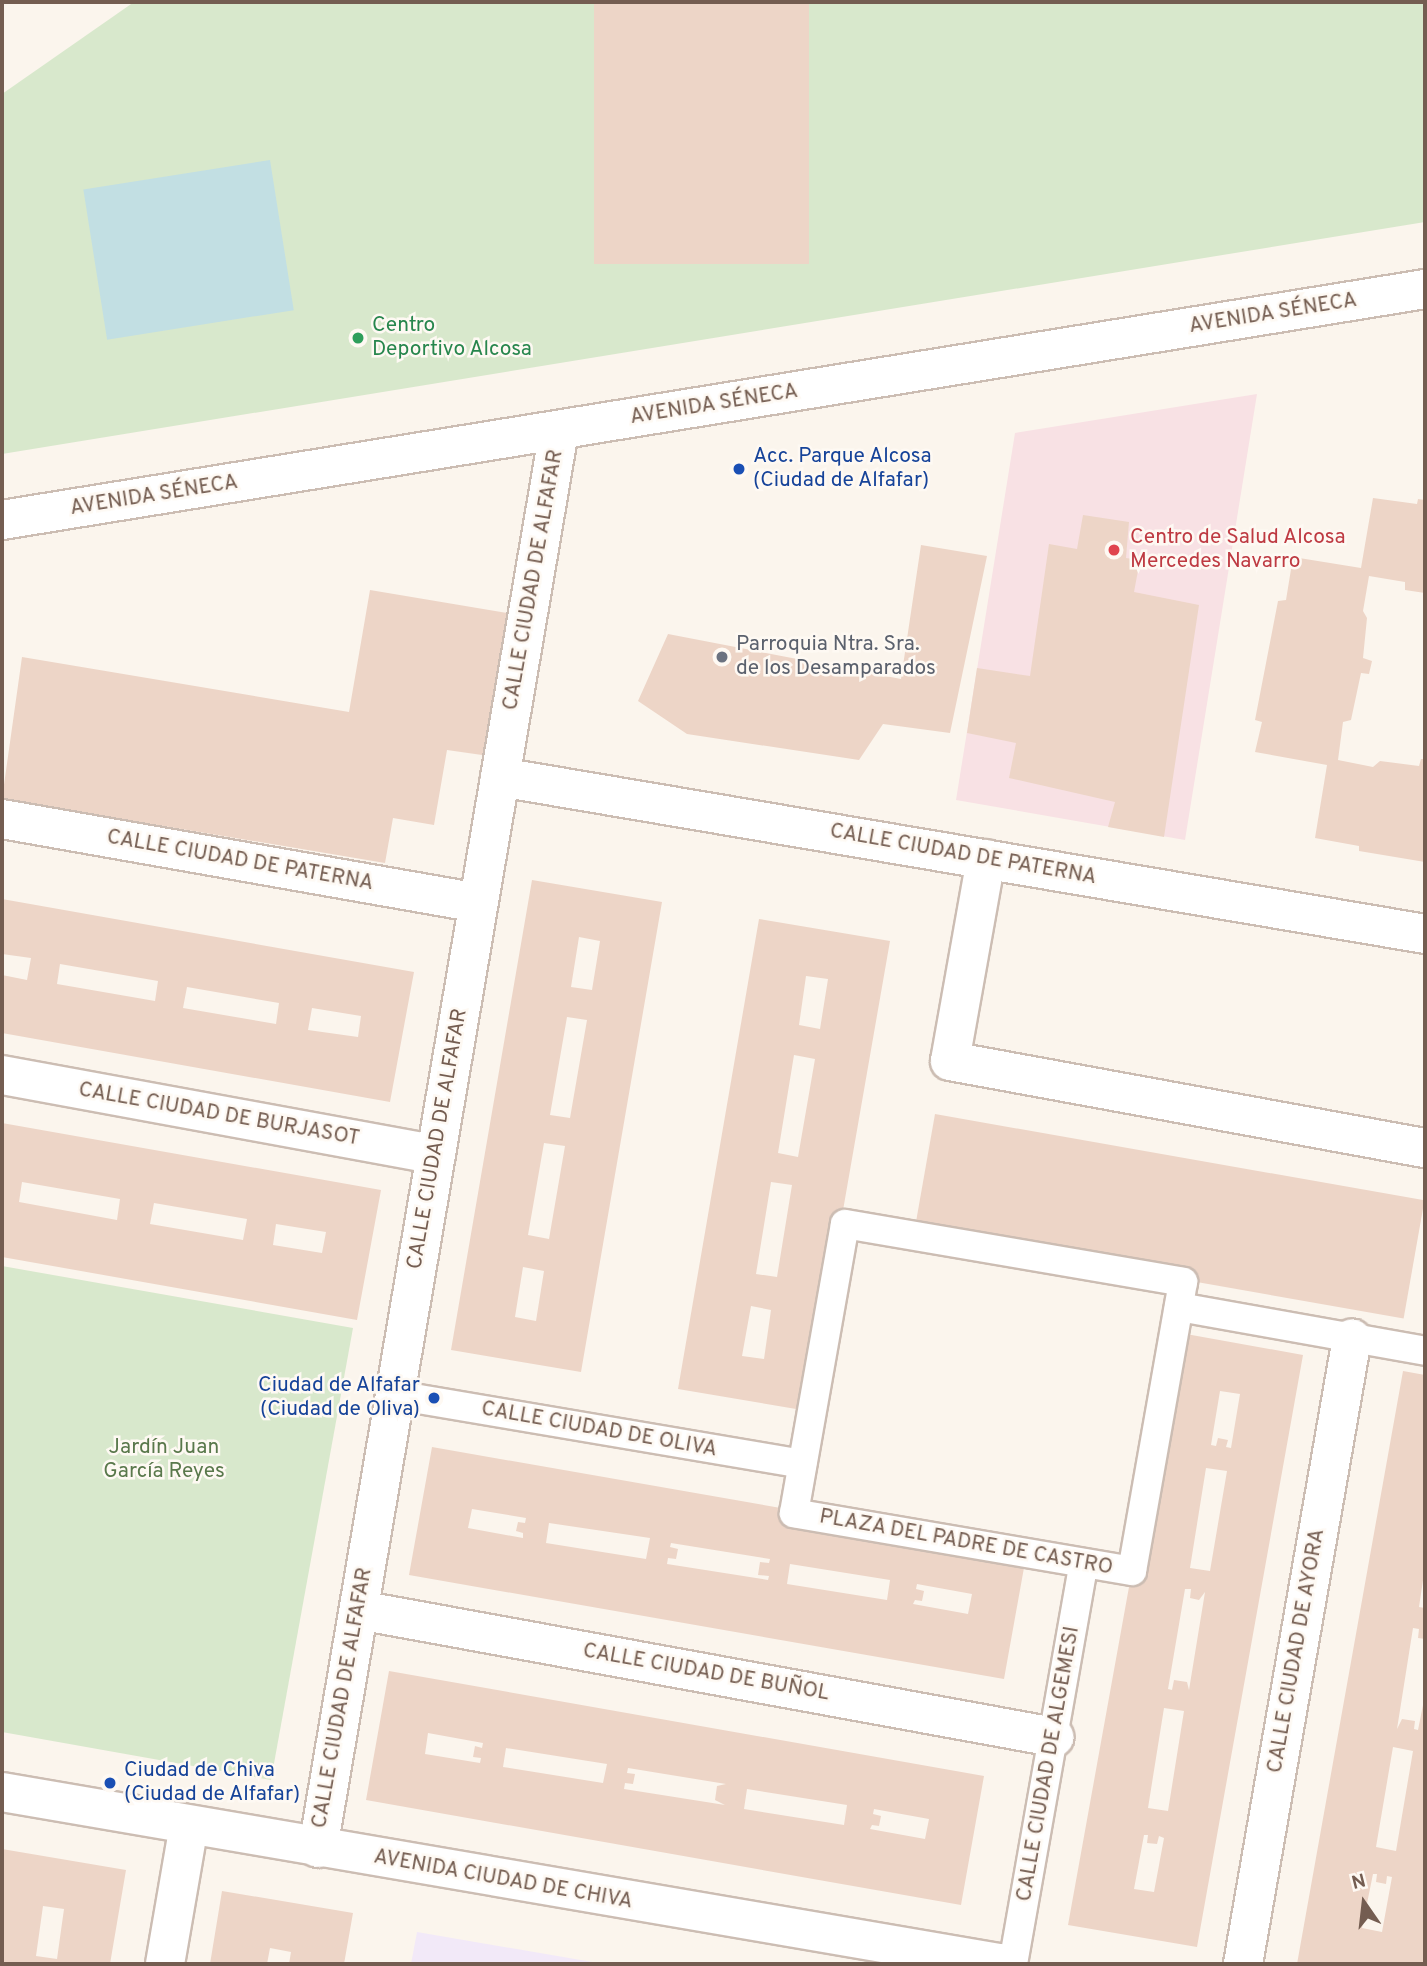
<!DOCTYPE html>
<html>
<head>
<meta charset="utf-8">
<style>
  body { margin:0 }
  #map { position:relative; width:1427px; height:1966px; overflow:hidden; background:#fbf5ed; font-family:Overpass,sans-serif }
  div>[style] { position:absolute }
  .education>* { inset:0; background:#f2e9f8 }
  .medical>* { inset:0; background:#f8e1e4 }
  .green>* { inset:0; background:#d8e8cc }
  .water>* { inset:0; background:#c2dfe3; transform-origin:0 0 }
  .building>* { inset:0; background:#edd5c7; transform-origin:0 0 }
  .roads { filter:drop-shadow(2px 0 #ccbdb3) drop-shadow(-2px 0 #ccbdb3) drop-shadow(0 2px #ccbdb3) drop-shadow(0 -2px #ccbdb3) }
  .pedestrian>* { height:28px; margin:-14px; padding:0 14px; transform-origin:14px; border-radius:14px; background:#fff }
  .minor>* { height:38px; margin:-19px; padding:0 19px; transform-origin:19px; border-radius:19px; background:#fff }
  .tertiary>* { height:38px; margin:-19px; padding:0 19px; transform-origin:19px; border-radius:19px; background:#fff }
  .dots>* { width:19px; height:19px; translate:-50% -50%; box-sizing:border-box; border:4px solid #fef9f3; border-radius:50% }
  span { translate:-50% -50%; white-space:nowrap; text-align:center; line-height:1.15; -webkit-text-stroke:5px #fef9f3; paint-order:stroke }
  .street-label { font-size:21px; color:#745d51 }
  .leisure-label { font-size:21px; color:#27864d }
  .left { translate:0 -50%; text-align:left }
  .transit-label { font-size:21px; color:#164399 }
  .right { translate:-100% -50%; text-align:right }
  .health-label { font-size:21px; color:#be3a42 }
  .worship-label { font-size:21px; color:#5b616d }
  .park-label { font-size:21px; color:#59784b }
  .frame { position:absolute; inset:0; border:4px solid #745d51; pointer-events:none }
  .north { position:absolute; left:1329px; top:1868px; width:70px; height:70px; -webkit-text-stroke:5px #fef9f3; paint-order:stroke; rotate:346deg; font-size:19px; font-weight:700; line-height:28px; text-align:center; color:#745d51 }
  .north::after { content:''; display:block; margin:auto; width:24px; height:32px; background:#745d51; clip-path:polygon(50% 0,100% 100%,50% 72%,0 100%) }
</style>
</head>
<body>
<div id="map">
  <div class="education">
    <div style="clip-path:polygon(417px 1932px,604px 1964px,411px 1964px)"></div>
  </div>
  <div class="medical">
    <div style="clip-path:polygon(1257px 394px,1185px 840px,956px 800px,1015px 433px)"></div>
  </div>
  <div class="green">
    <div style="clip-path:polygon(134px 2px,1425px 2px,1425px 222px,2px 454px,2px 94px)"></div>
    <div style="clip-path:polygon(2px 1266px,353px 1328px,271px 1780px,2px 1732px)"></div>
  </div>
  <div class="water">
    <div style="left:270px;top:160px;width:152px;height:189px;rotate:81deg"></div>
  </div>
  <div class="building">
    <div style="left:594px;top:2px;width:215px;height:262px"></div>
    <div style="clip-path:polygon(1373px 498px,1417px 504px,1418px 499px,1425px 500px,1425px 593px,1405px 590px,1405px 582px,1369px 576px,1363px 611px,1367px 618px,1363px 658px,1372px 661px,1369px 674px,1361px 673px,1351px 720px,1343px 722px,1338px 760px,1373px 767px,1380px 761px,1419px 766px,1421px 759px,1425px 759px,1425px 862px,1359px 851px,1359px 846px,1315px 838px,1327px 765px,1255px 752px,1262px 722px,1255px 720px,1278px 601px,1286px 600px,1293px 557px,1361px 568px)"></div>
    <div style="clip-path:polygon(1083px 515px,1129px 522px,1126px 558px,1140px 560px,1134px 592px,1199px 605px,1164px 837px,1108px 827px,1115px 802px,1009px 778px,1016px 743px,967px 733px,977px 668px,1030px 676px,1049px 544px,1077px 549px)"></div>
    <div style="clip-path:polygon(921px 545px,987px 556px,950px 733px,883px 724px,859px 760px,687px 734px,638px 701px,668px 634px,901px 679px)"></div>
    <div style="clip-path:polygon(370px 590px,513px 614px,489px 756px,447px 750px,434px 825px,393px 818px,385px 863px,2px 799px,22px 657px,349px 712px)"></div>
    <div style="clip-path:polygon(evenodd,532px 880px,662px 902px,581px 1372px,451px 1350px,532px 880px,579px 937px,600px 941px,592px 990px,571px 987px,579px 937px,532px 880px,567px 1017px,587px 1020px,570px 1118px,550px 1115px,567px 1017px,532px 880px,544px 1143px,565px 1146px,549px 1239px,528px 1235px,544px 1143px,532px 880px,523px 1267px,544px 1271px,536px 1321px,515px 1317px,523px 1267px)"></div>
    <div style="clip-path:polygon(evenodd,2px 899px,414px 972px,390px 1102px,2px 1033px,2px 975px,27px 980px,31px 958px,2px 954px,2px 899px,60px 964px,158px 981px,155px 1001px,57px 984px,60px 964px,2px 899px,187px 987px,279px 1003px,276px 1024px,183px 1008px,187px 987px,2px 899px,312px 1008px,361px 1016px,358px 1037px,308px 1030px,312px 1008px)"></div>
    <div style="clip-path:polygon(evenodd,759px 919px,890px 941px,808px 1411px,678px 1389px,759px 919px,806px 976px,828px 979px,820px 1029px,799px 1025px,806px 976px,759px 919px,794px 1055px,815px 1059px,798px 1157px,778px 1153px,794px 1055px,759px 919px,771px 1182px,792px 1185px,777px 1277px,756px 1274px,771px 1182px,759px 919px,751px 1306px,771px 1310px,764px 1359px,742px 1356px,751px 1306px)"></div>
    <div style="left:935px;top:1114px;width:497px;height:120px;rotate:10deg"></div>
    <div style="clip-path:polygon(evenodd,2px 1123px,381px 1190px,357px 1320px,2px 1257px,2px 1123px,22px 1182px,120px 1199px,117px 1220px,19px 1202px,22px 1182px,2px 1123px,154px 1203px,247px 1219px,243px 1240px,150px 1224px,154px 1203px,2px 1123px,276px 1224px,326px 1232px,322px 1253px,273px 1245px,276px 1224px)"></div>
    <div style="clip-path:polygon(evenodd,1175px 1332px,1303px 1355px,1197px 1947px,1068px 1925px,1175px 1332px,1220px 1391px,1240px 1394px,1231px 1448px,1226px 1447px,1228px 1440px,1218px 1438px,1216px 1446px,1211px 1445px,1220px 1391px,1175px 1332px,1206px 1468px,1227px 1471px,1210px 1571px,1190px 1568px,1206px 1468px,1175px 1332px,1185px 1589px,1191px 1589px,1190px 1598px,1199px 1600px,1205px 1592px,1189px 1690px,1187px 1682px,1174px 1680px,1172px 1690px,1168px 1689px,1185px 1589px,1175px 1332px,1164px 1708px,1184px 1711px,1168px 1811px,1148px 1808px,1164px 1708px,1175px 1332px,1144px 1835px,1148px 1835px,1147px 1843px,1157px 1844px,1159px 1836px,1164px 1838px,1154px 1892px,1134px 1889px,1144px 1835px)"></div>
    <div style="clip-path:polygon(evenodd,1403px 1371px,1425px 1375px,1425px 1567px,1419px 1607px,1425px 1608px,1425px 1639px,1418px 1638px,1419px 1629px,1413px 1628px,1397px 1729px,1402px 1719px,1415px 1721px,1414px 1729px,1418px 1730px,1425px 1695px,1425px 1964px,1297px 1964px,1403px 1371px,1393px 1747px,1413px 1751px,1396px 1851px,1376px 1847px,1393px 1747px,1403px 1371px,1373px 1874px,1377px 1874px,1376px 1882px,1386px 1884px,1387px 1876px,1392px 1877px,1382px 1932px,1362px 1928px,1373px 1874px)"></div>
    <div style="clip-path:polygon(evenodd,432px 1447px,1027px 1551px,1004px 1679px,409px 1575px,432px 1447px,472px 1509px,526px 1518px,525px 1523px,518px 1522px,516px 1531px,523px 1533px,523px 1538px,468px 1528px,472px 1509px,432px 1447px,549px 1523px,650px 1538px,646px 1559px,546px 1543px,549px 1523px,432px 1447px,671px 1543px,770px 1559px,769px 1563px,760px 1562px,758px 1575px,769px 1576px,768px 1580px,667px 1564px,668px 1558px,676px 1559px,678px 1549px,670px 1547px,671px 1543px,432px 1447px,790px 1564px,890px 1580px,887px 1600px,787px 1584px,790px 1564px,432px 1447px,917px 1584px,972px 1594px,968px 1614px,913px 1604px,915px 1600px,922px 1601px,924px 1591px,916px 1589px,917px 1584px)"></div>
    <div style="clip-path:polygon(evenodd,389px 1671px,984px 1776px,961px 1905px,366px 1800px,389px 1671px,428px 1733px,483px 1743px,482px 1748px,475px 1746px,473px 1757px,481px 1758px,480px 1763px,425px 1754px,428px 1733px,389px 1671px,506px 1748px,607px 1764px,603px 1783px,503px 1767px,506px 1748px,389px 1671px,628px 1768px,726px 1784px,717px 1786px,715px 1800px,725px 1805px,624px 1789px,625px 1783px,633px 1784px,635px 1774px,627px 1773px,628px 1768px,389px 1671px,747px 1789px,847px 1805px,844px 1825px,744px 1809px,747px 1789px,389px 1671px,874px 1809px,929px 1819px,925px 1839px,870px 1829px,872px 1825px,879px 1826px,881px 1816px,873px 1814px,874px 1809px)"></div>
    <div style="clip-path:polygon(evenodd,2px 1849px,126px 1870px,110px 1964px,2px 1964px,2px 1849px,43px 1906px,64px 1909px,57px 1959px,36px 1956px,43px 1906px)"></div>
    <div style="clip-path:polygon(222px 1891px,353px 1913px,344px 1964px,289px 1964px,291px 1952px,270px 1948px,267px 1964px,210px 1964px)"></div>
  </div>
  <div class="roads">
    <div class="pedestrian">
      <div style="left:845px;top:1224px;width:343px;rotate:9.7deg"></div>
      <div style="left:1183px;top:1282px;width:293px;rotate:100deg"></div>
      <div style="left:1132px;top:1571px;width:343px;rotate:-170.3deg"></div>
      <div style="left:794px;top:1513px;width:293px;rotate:-80deg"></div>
      <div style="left:1179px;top:1307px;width:250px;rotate:10.1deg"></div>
      <div style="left:395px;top:1395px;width:413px;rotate:9.6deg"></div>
      <div style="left:1013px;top:1964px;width:407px;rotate:-80deg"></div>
    </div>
    <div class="minor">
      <div style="left:500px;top:777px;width:938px;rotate:9.63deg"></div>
      <div style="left:2px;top:819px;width:484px;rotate:10deg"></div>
      <div style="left:986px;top:859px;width:205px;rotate:100.1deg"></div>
      <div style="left:950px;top:1061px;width:483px;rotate:10.4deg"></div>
      <div style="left:2px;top:1075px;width:441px;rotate:10.4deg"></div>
      <div style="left:359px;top:1610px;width:707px;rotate:10.36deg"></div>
      <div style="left:2px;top:1792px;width:1018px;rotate:9.73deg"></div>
      <div style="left:318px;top:1848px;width:1438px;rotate:-80.35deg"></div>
      <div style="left:165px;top:1964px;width:141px;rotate:-80.2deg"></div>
      <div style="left:1243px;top:1964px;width:635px;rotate:-80.12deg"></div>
    </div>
    <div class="tertiary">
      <div style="left:2px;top:520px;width:1442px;rotate:-9.22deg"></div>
    </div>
  </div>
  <div class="dots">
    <div style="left:358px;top:338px;background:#2e9e5b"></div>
    <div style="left:739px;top:469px;background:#1a4fb4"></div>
    <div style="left:1114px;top:550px;background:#e0444e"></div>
    <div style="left:722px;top:657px;background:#6b7280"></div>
    <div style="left:434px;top:1398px;background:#1a4fb4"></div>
    <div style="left:110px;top:1783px;background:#1a4fb4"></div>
  </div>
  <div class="street-label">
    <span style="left:1273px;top:314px;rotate:-9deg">AVENIDA SÉNECA</span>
    <span style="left:714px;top:405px;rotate:-9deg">AVENIDA SÉNECA</span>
    <span style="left:154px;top:496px;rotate:-9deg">AVENIDA SÉNECA</span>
    <span style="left:534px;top:580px;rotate:-80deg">CALLE CIUDAD DE ALFAFAR</span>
    <span style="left:963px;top:855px;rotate:10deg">CALLE CIUDAD DE PATERNA</span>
    <span style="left:240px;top:861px;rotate:10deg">CALLE CIUDAD DE PATERNA</span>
    <span style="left:219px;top:1115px;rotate:10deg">CALLE CIUDAD DE BURJASOT</span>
    <span style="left:438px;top:1139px;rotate:-80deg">CALLE CIUDAD DE ALFAFAR</span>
    <span style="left:599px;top:1430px;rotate:10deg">CALLE CIUDAD DE OLIVA</span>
    <span style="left:966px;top:1543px;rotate:10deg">PLAZA DEL PADRE DE CASTRO</span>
    <span style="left:1297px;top:1651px;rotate:-80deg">CALLE CIUDAD DE AYORA</span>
    <span style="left:706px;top:1673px;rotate:10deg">CALLE CIUDAD DE BUÑOL</span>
    <span style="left:343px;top:1698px;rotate:-80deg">CALLE CIUDAD DE ALFAFAR</span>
    <span style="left:1049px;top:1764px;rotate:-80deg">CALLE CIUDAD DE ALGEMESI</span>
    <span style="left:503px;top:1880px;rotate:10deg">AVENIDA CIUDAD DE CHIVA</span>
  </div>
  <div class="leisure-label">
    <span class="left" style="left:372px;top:338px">Centro<br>Deportivo Alcosa</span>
  </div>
  <div class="transit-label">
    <span class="left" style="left:753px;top:469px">Acc. Parque Alcosa<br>(Ciudad de Alfafar)</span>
    <span class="right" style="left:420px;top:1398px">Ciudad de Alfafar<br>(Ciudad de Oliva)</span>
    <span class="left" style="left:124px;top:1783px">Ciudad de Chiva<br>(Ciudad de Alfafar)</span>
  </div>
  <div class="health-label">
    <span class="left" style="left:1130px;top:550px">Centro de Salud Alcosa<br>Mercedes Navarro</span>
  </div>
  <div class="worship-label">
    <span class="left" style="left:736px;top:657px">Parroquia Ntra. Sra.<br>de los Desamparados</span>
  </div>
  <div class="park-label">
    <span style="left:164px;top:1460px">Jardín Juan<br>García Reyes</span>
  </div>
  <div class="frame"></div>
  <div class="north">N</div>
</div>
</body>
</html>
